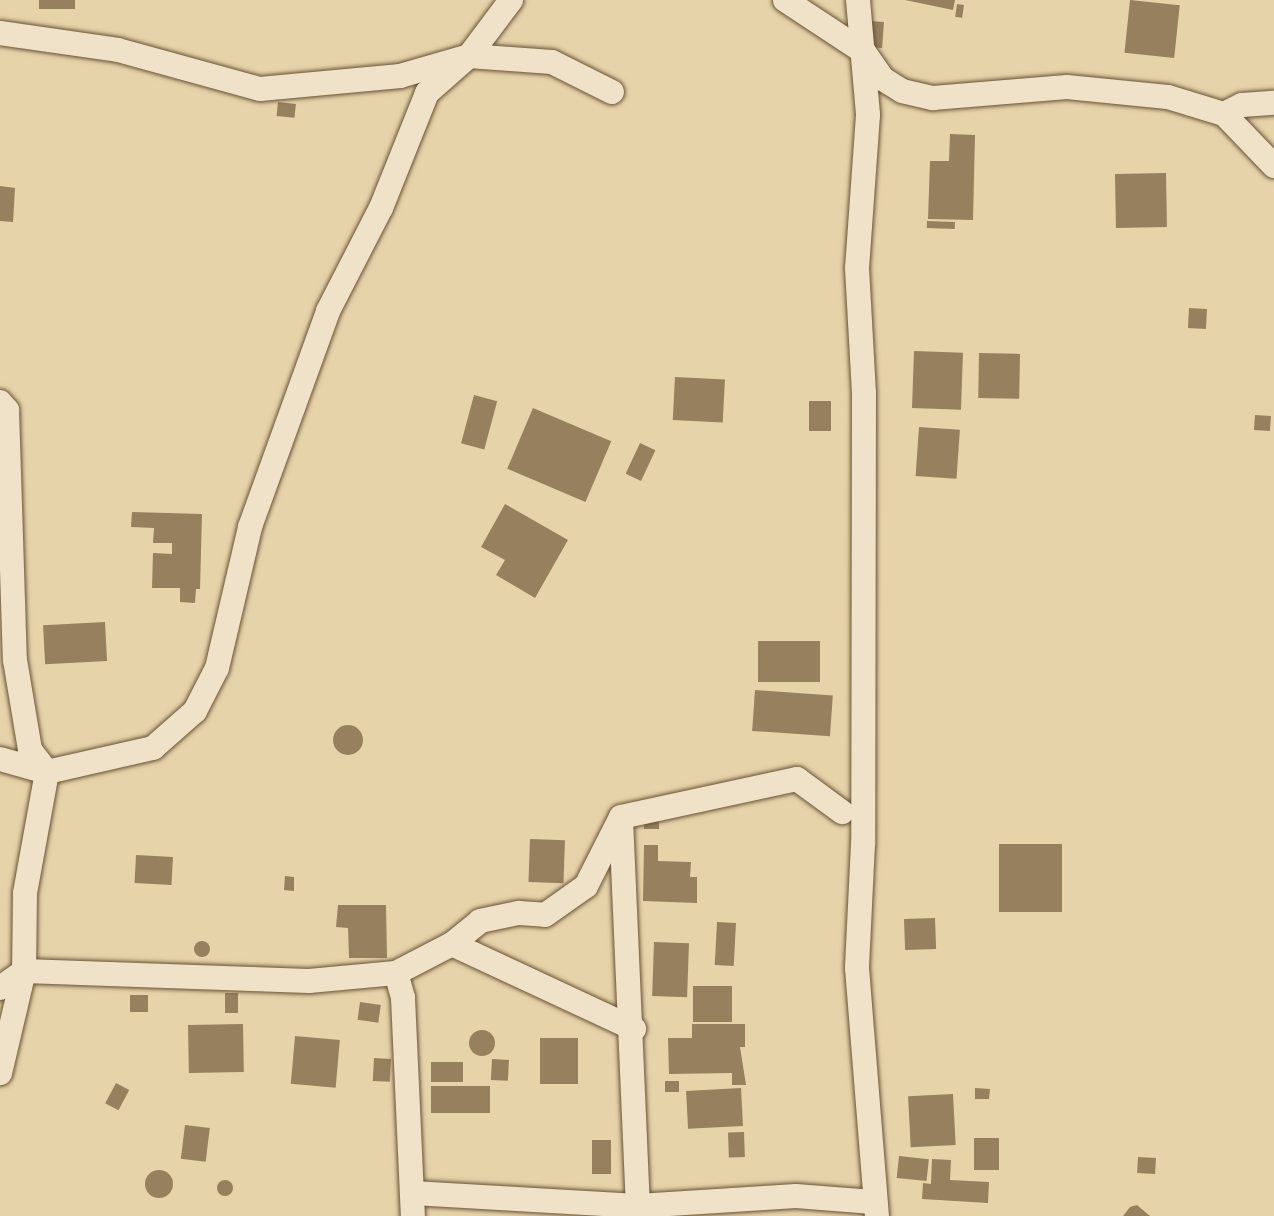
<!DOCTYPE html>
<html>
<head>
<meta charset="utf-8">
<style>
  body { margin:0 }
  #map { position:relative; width:1274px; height:1216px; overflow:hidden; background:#e6d3aa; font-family:"IM FELL French Canon",serif }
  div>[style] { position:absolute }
  .building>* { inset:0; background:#96805e; transform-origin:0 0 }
  .round { border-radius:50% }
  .roads { filter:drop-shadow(0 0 2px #695233) drop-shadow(0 0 2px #695233) }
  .minor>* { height:24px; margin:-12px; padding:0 12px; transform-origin:12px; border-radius:12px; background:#efe2c8 }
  span { translate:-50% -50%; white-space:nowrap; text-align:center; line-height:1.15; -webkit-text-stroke:5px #efe2c8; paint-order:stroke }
</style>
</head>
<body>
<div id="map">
  <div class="building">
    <div style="left:39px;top:0;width:36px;height:9px"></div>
    <div style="clip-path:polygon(905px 0,955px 0,953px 10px)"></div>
    <div style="left:1130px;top:0;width:50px;height:53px;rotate:6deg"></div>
    <div style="left:957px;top:4px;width:7px;height:13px;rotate:8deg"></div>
    <div style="left:868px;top:21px;width:16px;height:26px;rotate:4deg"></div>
    <div style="left:278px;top:102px;width:18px;height:14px;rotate:6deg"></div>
    <div style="clip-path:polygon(950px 134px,975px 135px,973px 220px,928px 219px,930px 161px,949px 161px)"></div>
    <div style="left:1166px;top:173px;width:54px;height:51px;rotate:89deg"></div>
    <div style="clip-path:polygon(0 186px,15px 188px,13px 222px,0 221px)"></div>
    <div style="left:927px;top:221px;width:28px;height:7px;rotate:2deg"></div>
    <div style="left:1189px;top:308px;width:18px;height:20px;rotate:3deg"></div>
    <div style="left:914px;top:351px;width:49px;height:57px;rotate:2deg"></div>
    <div style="left:979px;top:353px;width:41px;height:45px;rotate:1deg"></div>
    <div style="left:675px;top:377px;width:50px;height:43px;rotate:3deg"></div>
    <div style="left:474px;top:395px;width:24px;height:50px;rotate:15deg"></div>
    <div style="left:809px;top:401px;width:22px;height:30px"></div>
    <div style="left:533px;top:408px;width:85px;height:66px;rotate:23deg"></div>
    <div style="left:1255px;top:415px;width:16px;height:15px;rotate:4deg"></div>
    <div style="left:919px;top:427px;width:41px;height:49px;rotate:4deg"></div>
    <div style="left:640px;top:443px;width:17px;height:34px;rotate:25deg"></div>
    <div style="clip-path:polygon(505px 504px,568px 540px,535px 598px,496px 575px,505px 560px,481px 547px)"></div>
    <div style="clip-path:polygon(132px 512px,202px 514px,200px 589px,196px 589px,195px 603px,180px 602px,180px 588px,152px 588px,153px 553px,172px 554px,172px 543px,153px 543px,154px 528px,131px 527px)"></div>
    <div style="left:105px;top:622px;width:39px;height:62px;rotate:87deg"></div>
    <div style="left:758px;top:641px;width:62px;height:41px"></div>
    <div style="left:755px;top:690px;width:78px;height:41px;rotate:4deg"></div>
    <div class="round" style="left:333px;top:725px;width:30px;height:30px"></div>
    <div style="left:644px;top:814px;width:15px;height:15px"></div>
    <div style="left:530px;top:839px;width:35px;height:43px;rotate:2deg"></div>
    <div style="left:999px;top:844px;width:63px;height:68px"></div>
    <div style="clip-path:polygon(644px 845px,658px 845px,658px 861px,691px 862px,690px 877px,697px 877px,697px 903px,643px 901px)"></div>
    <div style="left:136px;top:855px;width:37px;height:28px;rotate:3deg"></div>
    <div style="clip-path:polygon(285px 876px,294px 877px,294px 891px,284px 890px)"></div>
    <div style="clip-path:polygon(338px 905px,386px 905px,387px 958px,349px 958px,348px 928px,336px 927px)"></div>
    <div style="left:935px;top:918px;width:31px;height:31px;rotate:88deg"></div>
    <div style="left:717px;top:922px;width:19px;height:43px;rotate:3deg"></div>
    <div class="round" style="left:194px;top:941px;width:16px;height:16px"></div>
    <div style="left:654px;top:942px;width:35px;height:54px;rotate:2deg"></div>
    <div style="left:693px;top:986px;width:39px;height:36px"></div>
    <div style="left:225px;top:993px;width:13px;height:20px"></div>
    <div style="left:130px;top:995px;width:18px;height:17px"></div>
    <div style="left:360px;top:1002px;width:21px;height:18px;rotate:8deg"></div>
    <div style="left:243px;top:1024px;width:48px;height:55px;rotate:89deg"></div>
    <div style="clip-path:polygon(692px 1024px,745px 1024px,745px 1047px,740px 1047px,746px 1085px,732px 1085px,732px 1073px,669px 1074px,668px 1038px,692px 1038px)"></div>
    <div class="round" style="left:469px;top:1030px;width:26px;height:26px"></div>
    <div style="left:295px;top:1036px;width:45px;height:48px;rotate:5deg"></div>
    <div style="left:540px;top:1038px;width:38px;height:46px"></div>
    <div style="left:374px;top:1058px;width:17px;height:23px;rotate:3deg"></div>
    <div style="left:492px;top:1059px;width:17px;height:21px;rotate:3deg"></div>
    <div style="left:431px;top:1062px;width:32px;height:20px"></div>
    <div style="left:665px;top:1081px;width:14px;height:11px"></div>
    <div style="left:116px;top:1083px;width:15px;height:23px;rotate:28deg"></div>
    <div style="left:431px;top:1086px;width:59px;height:27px"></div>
    <div style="left:741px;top:1088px;width:38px;height:55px;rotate:87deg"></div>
    <div style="clip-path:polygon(975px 1088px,990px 1089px,989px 1099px,975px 1099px)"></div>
    <div style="left:953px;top:1094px;width:51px;height:45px;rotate:87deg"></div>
    <div style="left:185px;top:1125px;width:25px;height:34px;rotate:7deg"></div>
    <div style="left:744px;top:1132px;width:25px;height:16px;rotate:88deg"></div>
    <div style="left:974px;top:1138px;width:25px;height:32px"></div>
    <div style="left:592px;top:1140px;width:19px;height:34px"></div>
    <div style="left:899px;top:1156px;width:30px;height:22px;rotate:6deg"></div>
    <div style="left:1138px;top:1157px;width:18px;height:16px;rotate:3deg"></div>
    <div style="clip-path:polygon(932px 1159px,951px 1160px,950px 1180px,989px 1182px,988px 1203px,922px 1199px,923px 1183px,931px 1184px)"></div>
    <div class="round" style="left:145px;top:1170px;width:28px;height:28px"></div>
    <div class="round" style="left:217px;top:1180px;width:16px;height:16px"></div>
    <div style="clip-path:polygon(1137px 1205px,1150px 1216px,1123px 1216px,1130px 1207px)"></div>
  </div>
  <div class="roads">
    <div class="minor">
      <div style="left:785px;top:0;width:95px;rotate:33.4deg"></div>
      <div style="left:864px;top:52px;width:33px;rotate:55deg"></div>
      <div style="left:883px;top:79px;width:22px;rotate:32deg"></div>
      <div style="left:902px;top:91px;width:32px;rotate:13deg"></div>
      <div style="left:933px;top:98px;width:134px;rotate:-4.7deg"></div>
      <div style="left:1067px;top:87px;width:101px;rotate:5.7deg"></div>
      <div style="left:1168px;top:97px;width:59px;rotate:16.9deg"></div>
      <div style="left:1224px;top:114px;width:72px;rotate:46.1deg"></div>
      <div style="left:858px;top:0;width:115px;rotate:85deg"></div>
      <div style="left:868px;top:115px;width:153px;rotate:94.1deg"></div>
      <div style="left:857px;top:268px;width:125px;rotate:86.8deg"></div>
      <div style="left:864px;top:393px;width:451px;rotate:90.1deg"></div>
      <div style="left:863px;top:844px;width:124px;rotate:92.8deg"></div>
      <div style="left:857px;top:968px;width:249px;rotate:85.4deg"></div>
      <div style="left:0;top:33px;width:119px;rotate:8.2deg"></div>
      <div style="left:118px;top:50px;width:147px;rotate:15.4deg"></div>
      <div style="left:260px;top:89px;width:141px;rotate:-5.3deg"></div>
      <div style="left:400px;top:76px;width:72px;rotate:-16.2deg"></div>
      <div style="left:469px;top:56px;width:70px;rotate:-53.1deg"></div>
      <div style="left:1224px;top:114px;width:20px;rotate:-27deg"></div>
      <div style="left:1242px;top:105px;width:32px;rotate:-4deg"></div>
      <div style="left:0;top:402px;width:11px;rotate:49deg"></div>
      <div style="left:7px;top:410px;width:250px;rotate:88.2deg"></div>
      <div style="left:15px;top:660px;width:91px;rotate:80.5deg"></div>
      <div style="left:30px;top:750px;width:28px;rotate:52deg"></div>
      <div style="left:47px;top:772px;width:123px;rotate:100.3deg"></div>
      <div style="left:25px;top:893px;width:78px;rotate:90.7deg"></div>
      <div style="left:24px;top:971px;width:105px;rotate:103.2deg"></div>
      <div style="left:0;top:759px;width:49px;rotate:15.5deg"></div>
      <div style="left:47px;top:772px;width:109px;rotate:-12.8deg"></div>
      <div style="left:153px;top:748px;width:56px;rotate:-41.4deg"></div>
      <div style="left:195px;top:711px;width:48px;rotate:-62.9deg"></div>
      <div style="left:217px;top:668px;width:145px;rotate:-76.8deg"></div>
      <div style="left:250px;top:527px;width:230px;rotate:-70.1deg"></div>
      <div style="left:328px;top:311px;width:116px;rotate:-62.8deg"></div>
      <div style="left:381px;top:208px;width:124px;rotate:-68.2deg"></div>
      <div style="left:427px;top:93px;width:56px;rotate:-41.4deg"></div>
      <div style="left:469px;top:56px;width:83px;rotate:4.1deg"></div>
      <div style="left:552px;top:62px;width:67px;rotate:26.6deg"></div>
      <div style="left:621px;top:819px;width:387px;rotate:87.5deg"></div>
      <div style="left:452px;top:944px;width:201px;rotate:25deg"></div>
      <div style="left:396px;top:973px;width:26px;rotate:74deg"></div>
      <div style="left:403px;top:998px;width:218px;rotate:87.4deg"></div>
      <div style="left:0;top:988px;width:29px;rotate:-35deg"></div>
      <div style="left:24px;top:971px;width:285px;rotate:2deg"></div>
      <div style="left:309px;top:981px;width:87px;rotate:-5.3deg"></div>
      <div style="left:396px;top:973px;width:63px;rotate:-27.4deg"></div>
      <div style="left:452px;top:944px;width:36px;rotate:-39deg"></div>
      <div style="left:480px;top:921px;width:40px;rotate:-12deg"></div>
      <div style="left:519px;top:913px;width:26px;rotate:4deg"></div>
      <div style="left:545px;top:915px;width:50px;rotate:-35.3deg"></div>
      <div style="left:586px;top:886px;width:77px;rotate:-63.1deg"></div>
      <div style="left:621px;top:817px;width:180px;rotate:-12.2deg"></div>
      <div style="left:797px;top:779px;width:56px;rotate:36.3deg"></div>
      <div style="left:413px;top:1193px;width:225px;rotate:3.3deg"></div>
      <div style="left:638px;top:1206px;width:158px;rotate:-3.6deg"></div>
      <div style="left:796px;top:1196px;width:77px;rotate:4.5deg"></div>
    </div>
  </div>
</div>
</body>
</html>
